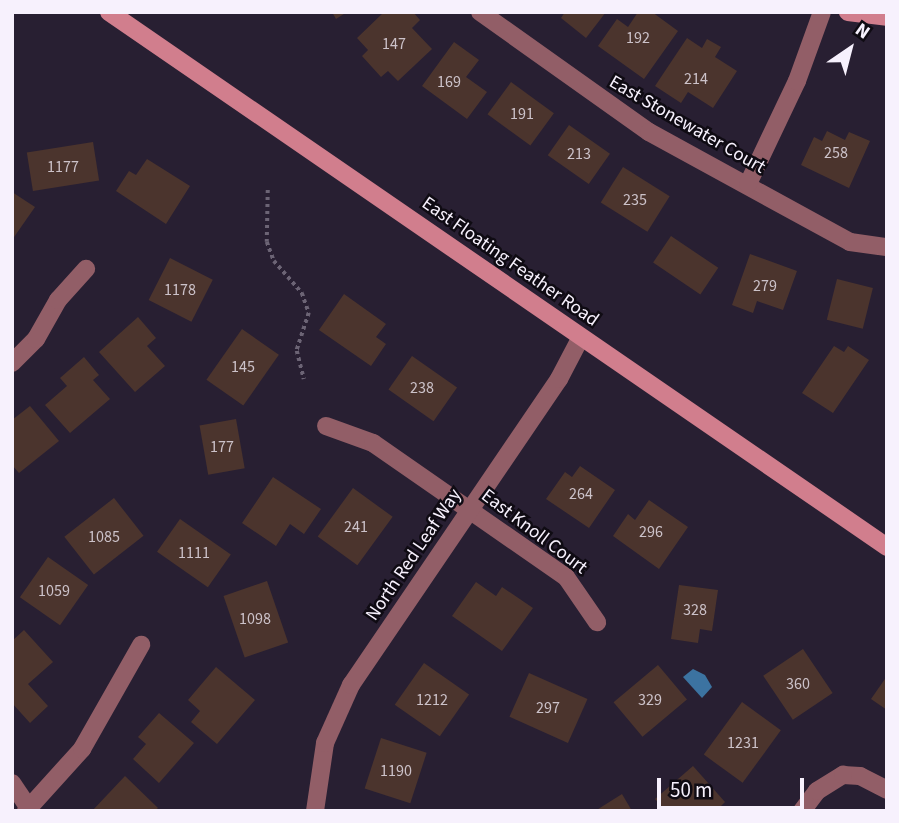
<!DOCTYPE html>
<html>
<head>
<meta charset="utf-8">
<style>
  body { margin:0 }
  #map { position:relative; width:899px; height:823px; overflow:hidden; background:#281f32; font-family:"Source Sans 3",sans-serif }
  div>[style] { position:absolute }
  .water>* { inset:0; background:#3c73a1 }
  .building>* { inset:0; background:#4b342d; transform-origin:0 0 }
  .path>* { height:3.5px; margin-top:-1.75px; transform-origin:0; background:repeating-linear-gradient(90deg,#6c6475 0 3.5px,transparent 0 7px) }
  .street>* { height:18px; margin:-9px; padding:0 9px; transform-origin:9px; border-radius:9px; background:#925e67 }
  .secondary>* { height:18px; margin:-9px; padding:0 9px; transform-origin:9px; border-radius:9px; background:#d17e8d }
  span { translate:-50% -50%; white-space:nowrap; text-align:center; line-height:1.15; -webkit-text-stroke:5px #0f0b13; paint-order:stroke }
  .number-label { font-size:16px; color:#ccc2c9 }
  .number-label span { -webkit-text-stroke-width:0 }
  .street-label { font-size:19px; color:#f7f1fd }
  .frame { position:absolute; inset:0; border:14px solid #f7f1fd; pointer-events:none }
  .north { position:absolute; left:815px; top:14px; width:70px; height:70px; -webkit-text-stroke:5px #0f0b13; paint-order:stroke; rotate:35deg; font-size:19px; font-weight:700; line-height:28px; text-align:center; color:#f7f1fd }
  .north::after { content:''; display:block; margin:auto; width:24px; height:32px; background:#f7f1fd; clip-path:polygon(50% 0,100% 100%,50% 72%,0 100%) }
  .scale { position:absolute; left:657px; top:778px; width:147px; height:32px; box-sizing:border-box; border:4px solid #f7f1fd; border-top:0; padding-left:9px; font-size:21px; line-height:24px; white-space:nowrap; color:#f7f1fd; -webkit-text-stroke:5px #0f0b13; paint-order:stroke }
</style>
</head>
<body>
<div id="map">
  <div class="water">
    <div style="clip-path:polygon(693px 669px,705px 675px,712px 687px,702px 698px,683px 677px)"></div>
  </div>
  <div class="building">
    <div style="clip-path:polygon(332px 12px,347px 12px,336px 19px)"></div>
    <div style="clip-path:polygon(384px 12px,413px 12px,420px 20px,412px 28px,432px 49px,398px 81px,388px 71px,381px 77px,362px 56px,368px 50px,357px 38px)"></div>
    <div style="clip-path:polygon(565px 12px,606px 12px,586px 38px,561px 18px)"></div>
    <div style="clip-path:polygon(638px 12px,652px 12px,678px 31px,644px 79px,598px 46px,617px 19px,628px 27px)"></div>
    <div style="clip-path:polygon(687px 38px,702px 48px,707px 39px,721px 47px,715px 57px,737px 71px,713px 108px,688px 92px,681px 103px,655px 86px)"></div>
    <div style="clip-path:polygon(454px 42px,479px 60px,466px 77px,487px 92px,467px 119px,422px 86px)"></div>
    <div style="left:511px;top:82px;width:53px;height:40px;rotate:36deg"></div>
    <div style="left:569px;top:125px;width:50px;height:37px;rotate:35deg"></div>
    <div style="clip-path:polygon(827px 131px,845px 140px,849px 132px,870px 141px,849px 188px,801px 165px,814px 137px,822px 141px)"></div>
    <div style="left:93px;top:142px;width:39px;height:67px;rotate:81deg"></div>
    <div style="clip-path:polygon(147px 159px,190px 186px,166px 224px,116px 191px,129px 171px,136px 175px)"></div>
    <div style="left:623px;top:167px;width:55px;height:42px;rotate:32deg"></div>
    <div style="clip-path:polygon(12px 192px,35px 207px,12px 240px)"></div>
    <div style="left:671px;top:236px;width:57px;height:32px;rotate:34deg"></div>
    <div style="clip-path:polygon(750px 254px,797px 271px,783px 310px,757px 301px,753px 313px,732px 305px)"></div>
    <div style="left:170px;top:258px;width:48px;height:47px;rotate:27deg"></div>
    <div style="left:837px;top:279px;width:37px;height:42px;rotate:14deg"></div>
    <div style="clip-path:polygon(344px 294px,386px 324px,376px 337px,386px 344px,371px 366px,319px 330px)"></div>
    <div style="clip-path:polygon(138px 317px,156px 338px,147px 346px,165px 366px,135px 392px,99px 352px)"></div>
    <div style="left:242px;top:329px;width:45px;height:62px;rotate:35deg"></div>
    <div style="clip-path:polygon(834px 346px,844px 352px,848px 346px,869px 360px,833px 413px,802px 393px)"></div>
    <div style="left:412px;top:356px;width:55px;height:41px;rotate:35deg"></div>
    <div style="clip-path:polygon(84px 357px,99px 375px,93px 380px,110px 399px,70px 433px,45px 405px,67px 386px,60px 378px)"></div>
    <div style="clip-path:polygon(30px 406px,59px 441px,19px 473px,12px 465px,12px 420px)"></div>
    <div style="left:236px;top:419px;width:50px;height:37px;rotate:80deg"></div>
    <div style="clip-path:polygon(580px 466px,615px 490px,589px 528px,546px 499px,565px 472px,572px 477px)"></div>
    <div style="clip-path:polygon(273px 477px,321px 509px,304px 534px,290px 524px,276px 546px,242px 523px)"></div>
    <div style="left:353px;top:488px;width:49px;height:60px;rotate:36deg"></div>
    <div style="left:114px;top:498px;width:48px;height:63px;rotate:52deg"></div>
    <div style="clip-path:polygon(649px 500px,688px 527px,659px 569px,613px 536px,628px 514px,635px 520px)"></div>
    <div style="left:180px;top:519px;width:62px;height:40px;rotate:35deg"></div>
    <div style="left:48px;top:557px;width:49px;height:49px;rotate:35deg"></div>
    <div style="left:267px;top:581px;width:65px;height:46px;rotate:71deg"></div>
    <div style="clip-path:polygon(476px 582px,496px 596px,502px 587px,533px 608px,502px 651px,452px 616px)"></div>
    <div style="clip-path:polygon(679px 585px,718px 590px,712px 631px,700px 629px,698px 643px,671px 639px)"></div>
    <div style="clip-path:polygon(24px 630px,53px 662px,28px 684px,48px 706px,30px 723px,12px 703px,12px 641px)"></div>
    <div style="left:803px;top:649px;width:53px;height:48px;rotate:56deg"></div>
    <div style="left:424px;top:663px;width:55px;height:51px;rotate:35deg"></div>
    <div style="left:658px;top:665px;width:45px;height:58px;rotate:50deg"></div>
    <div style="clip-path:polygon(216px 667px,255px 700px,217px 744px,191px 722px,200px 711px,188px 700px)"></div>
    <div style="left:529px;top:673px;width:64px;height:48px;rotate:24deg"></div>
    <div style="clip-path:polygon(887px 676px,887px 710px,871px 699px)"></div>
    <div style="left:742px;top:702px;width:48px;height:65px;rotate:36deg"></div>
    <div style="clip-path:polygon(159px 713px,194px 743px,159px 783px,133px 759px,146px 744px,138px 737px)"></div>
    <div style="left:381px;top:738px;width:48px;height:53px;rotate:18deg"></div>
    <div style="clip-path:polygon(693px 766px,725px 802px,716px 811px,666px 811px,655px 799px)"></div>
    <div style="clip-path:polygon(125px 776px,158px 808px,154px 811px,92px 811px)"></div>
    <div style="clip-path:polygon(622px 794px,632px 811px,595px 811px)"></div>
  </div>
  <div class="path">
    <div style="left:268px;top:190px;width:52px;rotate:91.1deg"></div>
    <div style="left:267px;top:242px;width:20px;rotate:70deg"></div>
    <div style="left:274px;top:261px;width:43px;rotate:48.8deg"></div>
    <div style="left:302px;top:293px;width:21px;rotate:71deg"></div>
    <div style="left:309px;top:313px;width:40px;rotate:108deg"></div>
    <div style="left:297px;top:351px;width:29px;rotate:76deg"></div>
  </div>
  <div class="street">
    <div style="left:480px;top:12px;width:207px;rotate:35.4deg"></div>
    <div style="left:649px;top:132px;width:229px;rotate:28.7deg"></div>
    <div style="left:850px;top:242px;width:37px;rotate:8deg"></div>
    <div style="left:748px;top:184px;width:114px;rotate:-64.6deg"></div>
    <div style="left:797px;top:81px;width:73px;rotate:-70.1deg"></div>
    <div style="left:12px;top:363px;width:34px;rotate:-45deg"></div>
    <div style="left:36px;top:339px;width:45px;rotate:-60.6deg"></div>
    <div style="left:58px;top:300px;width:42px;rotate:-47.9deg"></div>
    <div style="left:326px;top:426px;width:50px;rotate:19.9deg"></div>
    <div style="left:373px;top:443px;width:235px;rotate:34.8deg"></div>
    <div style="left:566px;top:577px;width:55px;rotate:55.4deg"></div>
    <div style="left:12px;top:783px;width:34px;rotate:56deg"></div>
    <div style="left:26px;top:811px;width:84px;rotate:-47.9deg"></div>
    <div style="left:82px;top:749px;width:120px;rotate:-60.4deg"></div>
    <div style="left:315px;top:811px;width:69px;rotate:-81.6deg"></div>
    <div style="left:325px;top:743px;width:64px;rotate:-65.9deg"></div>
    <div style="left:351px;top:685px;width:370px;rotate:-55.8deg"></div>
    <div style="left:559px;top:379px;width:47px;rotate:-62.4deg"></div>
    <div style="left:802px;top:811px;width:25px;rotate:-53deg"></div>
    <div style="left:817px;top:791px;width:31px;rotate:-32deg"></div>
    <div style="left:843px;top:775px;width:17px;rotate:3deg"></div>
    <div style="left:860px;top:776px;width:30px;rotate:27deg"></div>
  </div>
  <div class="secondary">
    <div style="left:109px;top:12px;width:944px;rotate:34.51deg"></div>
    <div style="left:848px;top:12px;width:39px;rotate:7deg"></div>
  </div>
  <div class="number-label">
    <span style="left:638px;top:38px">192</span>
    <span style="left:394px;top:44px">147</span>
    <span style="left:696px;top:79px">214</span>
    <span style="left:449px;top:82px">169</span>
    <span style="left:522px;top:114px">191</span>
    <span style="left:836px;top:153px">258</span>
    <span style="left:579px;top:154px">213</span>
    <span style="left:63px;top:167px">1177</span>
    <span style="left:635px;top:200px">235</span>
    <span style="left:765px;top:286px">279</span>
    <span style="left:180px;top:290px">1178</span>
    <span style="left:243px;top:367px">145</span>
    <span style="left:422px;top:388px">238</span>
    <span style="left:222px;top:447px">177</span>
    <span style="left:581px;top:494px">264</span>
    <span style="left:356px;top:527px">241</span>
    <span style="left:651px;top:532px">296</span>
    <span style="left:104px;top:537px">1085</span>
    <span style="left:194px;top:553px">1111</span>
    <span style="left:54px;top:591px">1059</span>
    <span style="left:695px;top:610px">328</span>
    <span style="left:255px;top:619px">1098</span>
    <span style="left:798px;top:684px">360</span>
    <span style="left:432px;top:700px">1212</span>
    <span style="left:650px;top:700px">329</span>
    <span style="left:548px;top:708px">297</span>
    <span style="left:743px;top:743px">1231</span>
    <span style="left:396px;top:771px">1190</span>
  </div>
  <div class="street-label">
    <span style="left:687px;top:125px;rotate:30deg">East Stonewater Court</span>
    <span style="left:510px;top:262px;rotate:35deg">East Floating Feather Road</span>
    <span style="left:534px;top:532px;rotate:37deg">East Knoll Court</span>
    <span style="left:414px;top:555px;rotate:-56deg">North Red Leaf Way</span>
  </div>
  <div class="frame"></div>
  <div class="north">N</div>
  <div class="scale">50 m</div>
</div>
</body>
</html>
